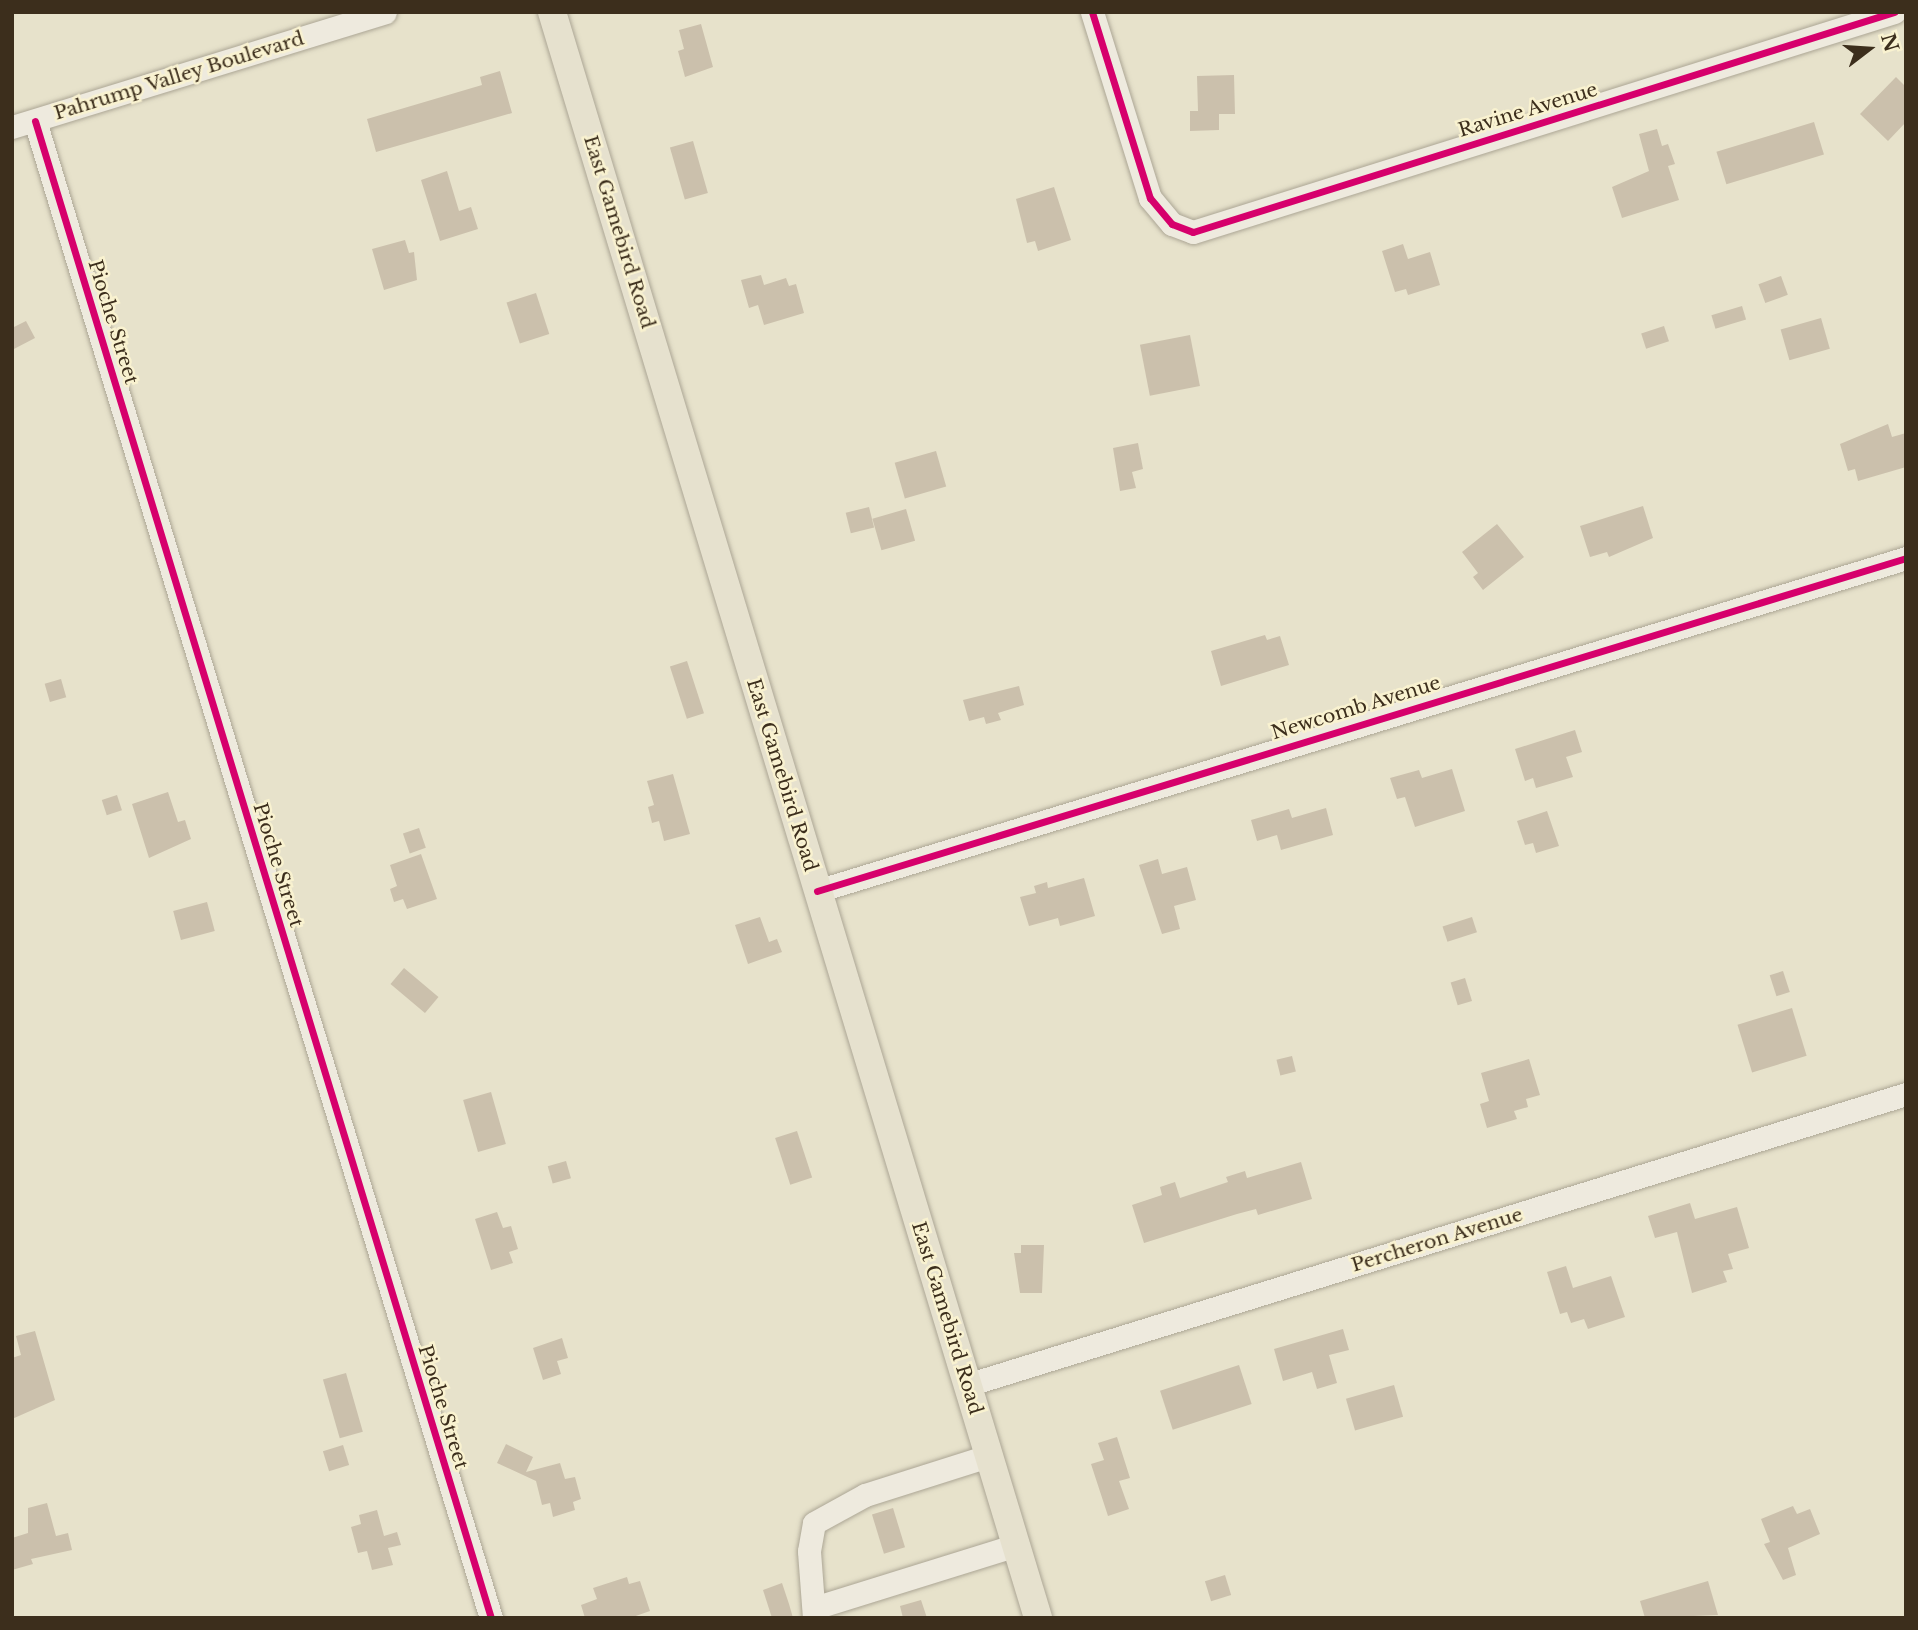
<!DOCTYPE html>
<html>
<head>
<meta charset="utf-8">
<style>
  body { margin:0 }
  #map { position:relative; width:1918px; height:1630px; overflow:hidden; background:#e7e2cb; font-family:"Libre Baskerville",serif }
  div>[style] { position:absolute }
  .building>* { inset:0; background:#cbc0ac; transform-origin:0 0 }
  .roads { filter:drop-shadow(0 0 2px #aca695) drop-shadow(0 0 2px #aca695) }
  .minor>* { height:23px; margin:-11.5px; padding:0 11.5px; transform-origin:11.5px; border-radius:11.5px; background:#eeeade }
  .major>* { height:28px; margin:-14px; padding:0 14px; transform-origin:14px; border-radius:14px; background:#e6e1ce }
  .cycleway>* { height:7px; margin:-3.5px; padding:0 3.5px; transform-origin:3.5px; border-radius:3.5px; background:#d6006c }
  span { translate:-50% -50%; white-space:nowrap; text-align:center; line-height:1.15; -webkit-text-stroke:5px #f9f2d0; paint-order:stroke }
  .street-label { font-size:19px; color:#3c2e1c }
  .frame { position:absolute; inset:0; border:14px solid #3c2e1c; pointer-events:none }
  .north { position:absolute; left:1834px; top:14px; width:70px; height:70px; -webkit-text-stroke:5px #f9f2d0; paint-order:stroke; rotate:73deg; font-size:19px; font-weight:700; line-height:28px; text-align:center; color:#3c2e1c }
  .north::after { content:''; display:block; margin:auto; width:24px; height:32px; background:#3c2e1c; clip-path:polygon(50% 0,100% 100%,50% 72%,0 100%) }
</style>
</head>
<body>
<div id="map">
  <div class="building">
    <div style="clip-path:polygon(701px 24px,713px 67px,685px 77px,678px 51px,684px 49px,679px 30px)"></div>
    <div style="clip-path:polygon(500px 71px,512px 113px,376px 152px,367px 119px,482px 85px,480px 77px)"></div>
    <div style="clip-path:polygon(1234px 75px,1235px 114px,1219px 114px,1219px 130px,1190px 131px,1190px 111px,1198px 111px,1197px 76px)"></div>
    <div style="clip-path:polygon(1896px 77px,1906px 87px,1906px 122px,1888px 141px,1860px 114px)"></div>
    <div style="left:1814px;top:122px;width:34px;height:102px;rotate:73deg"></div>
    <div style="clip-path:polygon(1657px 129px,1662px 146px,1668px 144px,1675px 164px,1668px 166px,1679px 200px,1622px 218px,1612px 187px,1649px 171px,1639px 134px)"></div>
    <div style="left:693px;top:141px;width:54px;height:24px;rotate:74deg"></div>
    <div style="clip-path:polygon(447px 171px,459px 211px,471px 207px,478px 229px,440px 241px,421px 180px)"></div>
    <div style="clip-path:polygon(1054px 187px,1071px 240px,1038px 251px,1035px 241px,1027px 243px,1016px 199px)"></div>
    <div style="clip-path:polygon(405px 240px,409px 253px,414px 252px,417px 280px,384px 290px,372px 249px)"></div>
    <div style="clip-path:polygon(1403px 244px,1408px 259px,1430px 252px,1440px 285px,1408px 295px,1406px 289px,1395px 292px,1382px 251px)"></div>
    <div style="clip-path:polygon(761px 275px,764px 285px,786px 278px,789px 286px,796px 284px,804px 313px,764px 325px,758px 305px,749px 308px,741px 280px)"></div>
    <div style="left:1781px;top:276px;width:20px;height:24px;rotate:70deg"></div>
    <div style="left:536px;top:293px;width:43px;height:31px;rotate:72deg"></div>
    <div style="left:1742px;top:306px;width:14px;height:32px;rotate:73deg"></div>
    <div style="left:1821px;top:318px;width:32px;height:42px;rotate:74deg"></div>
    <div style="clip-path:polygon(26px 321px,35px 338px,12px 350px,12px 328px)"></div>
    <div style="left:1664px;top:326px;width:16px;height:24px;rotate:72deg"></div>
    <div style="left:1190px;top:335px;width:52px;height:51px;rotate:79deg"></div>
    <div style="clip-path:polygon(1888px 424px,1892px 437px,1906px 433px,1906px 467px,1858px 481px,1855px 469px,1848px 471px,1840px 444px)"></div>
    <div style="clip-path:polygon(1138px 443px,1143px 469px,1132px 472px,1136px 488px,1120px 491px,1113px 448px)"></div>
    <div style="left:936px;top:451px;width:37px;height:43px;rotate:74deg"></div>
    <div style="clip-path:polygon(1643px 506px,1653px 538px,1609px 557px,1607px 552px,1590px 557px,1580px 526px)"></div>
    <div style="left:869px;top:507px;width:21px;height:24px;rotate:76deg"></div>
    <div style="left:906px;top:509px;width:33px;height:35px;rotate:74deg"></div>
    <div style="clip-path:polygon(1497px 524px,1524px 557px,1483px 590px,1473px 577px,1478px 573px,1462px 552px)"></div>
    <div style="clip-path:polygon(1265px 635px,1267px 640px,1280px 636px,1289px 665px,1221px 686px,1211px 651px)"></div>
    <div style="left:687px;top:661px;width:55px;height:18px;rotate:72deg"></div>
    <div style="left:61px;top:679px;width:19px;height:17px;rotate:74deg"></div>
    <div style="clip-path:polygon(1019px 686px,1024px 705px,998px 713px,1001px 720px,986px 724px,984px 717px,969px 721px,963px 700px)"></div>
    <div style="clip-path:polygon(1575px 730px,1582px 752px,1566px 757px,1573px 777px,1536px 788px,1533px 778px,1525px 781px,1515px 749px)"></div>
    <div style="clip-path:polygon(1452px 769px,1465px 811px,1415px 827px,1405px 797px,1397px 799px,1390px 778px,1419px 770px,1422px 778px)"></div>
    <div style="clip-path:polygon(673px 774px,690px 834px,664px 841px,659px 821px,652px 823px,648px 807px,654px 805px,647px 781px)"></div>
    <div style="clip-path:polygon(168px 792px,178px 822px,185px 820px,191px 839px,149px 858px,132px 804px)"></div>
    <div style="left:117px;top:795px;width:16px;height:16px;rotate:72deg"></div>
    <div style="clip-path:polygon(1326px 808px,1333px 835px,1281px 850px,1277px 835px,1257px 841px,1251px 820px,1289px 809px,1292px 818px)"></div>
    <div style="clip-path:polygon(1547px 811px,1559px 846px,1536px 853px,1533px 843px,1525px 845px,1517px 821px)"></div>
    <div style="left:419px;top:828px;width:21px;height:17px;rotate:71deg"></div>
    <div style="clip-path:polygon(421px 854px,437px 899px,407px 909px,403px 899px,394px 902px,390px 889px,397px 886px,390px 865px)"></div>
    <div style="clip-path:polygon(1158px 859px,1162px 874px,1187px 867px,1196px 900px,1174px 906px,1180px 929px,1162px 934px,1139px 865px)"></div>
    <div style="clip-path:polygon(1084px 878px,1095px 916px,1060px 926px,1058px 918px,1029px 926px,1020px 897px,1036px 893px,1034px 886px,1047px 882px,1048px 888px)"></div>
    <div style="left:207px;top:902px;width:30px;height:35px;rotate:75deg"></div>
    <div style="clip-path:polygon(760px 917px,769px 942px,777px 939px,782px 952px,748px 964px,735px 925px)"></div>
    <div style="left:1472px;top:917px;width:16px;height:31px;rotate:72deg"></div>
    <div style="left:404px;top:968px;width:45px;height:21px;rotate:40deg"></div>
    <div style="left:1783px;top:971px;width:22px;height:14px;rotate:72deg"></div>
    <div style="left:1465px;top:978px;width:24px;height:15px;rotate:73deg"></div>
    <div style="left:1792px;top:1008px;width:50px;height:57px;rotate:73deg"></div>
    <div style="left:1292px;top:1056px;width:16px;height:16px;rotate:76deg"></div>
    <div style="clip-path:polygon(1529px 1059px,1540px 1095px,1526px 1099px,1528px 1107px,1514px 1111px,1517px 1119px,1487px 1128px,1480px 1104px,1489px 1101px,1481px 1073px)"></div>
    <div style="left:491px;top:1092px;width:54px;height:29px;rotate:74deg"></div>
    <div style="left:797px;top:1131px;width:49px;height:23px;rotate:72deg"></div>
    <div style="left:566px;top:1161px;width:18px;height:19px;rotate:74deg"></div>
    <div style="clip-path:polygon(1301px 1162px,1312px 1199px,1258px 1215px,1256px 1209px,1237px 1214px,1144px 1243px,1132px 1205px,1162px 1195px,1160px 1187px,1175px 1182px,1180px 1198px,1228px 1182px,1226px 1177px,1245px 1171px,1247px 1178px)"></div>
    <div style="clip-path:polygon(1690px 1203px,1695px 1219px,1737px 1207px,1749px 1248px,1728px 1254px,1733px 1269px,1723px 1271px,1727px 1282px,1692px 1293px,1677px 1232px,1655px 1238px,1648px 1216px)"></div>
    <div style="clip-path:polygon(497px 1212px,503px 1228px,511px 1226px,518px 1249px,509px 1252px,513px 1263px,491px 1270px,475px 1219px)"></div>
    <div style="clip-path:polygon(1021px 1245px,1044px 1245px,1042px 1293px,1020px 1293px,1014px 1253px,1021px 1253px)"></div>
    <div style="clip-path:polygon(1566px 1266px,1573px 1288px,1611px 1276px,1625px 1317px,1588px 1329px,1584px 1319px,1571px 1323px,1567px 1312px,1560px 1314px,1547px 1272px)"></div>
    <div style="clip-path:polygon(1343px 1329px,1349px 1350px,1329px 1355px,1337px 1383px,1317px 1389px,1312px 1372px,1283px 1381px,1274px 1349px)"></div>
    <div style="clip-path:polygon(35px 1331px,55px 1400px,12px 1419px,12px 1358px,21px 1355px,16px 1336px)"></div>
    <div style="clip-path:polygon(562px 1338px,568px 1358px,557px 1361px,561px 1374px,543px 1380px,533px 1348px)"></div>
    <div style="left:1239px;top:1365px;width:41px;height:83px;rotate:72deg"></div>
    <div style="left:346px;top:1373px;width:61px;height:24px;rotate:74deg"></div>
    <div style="left:1394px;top:1385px;width:33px;height:50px;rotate:74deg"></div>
    <div style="clip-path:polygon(1117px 1437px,1130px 1478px,1119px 1481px,1129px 1509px,1108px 1516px,1091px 1464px,1104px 1460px,1098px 1443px)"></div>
    <div style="clip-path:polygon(506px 1444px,533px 1457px,526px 1472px,560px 1463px,565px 1479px,575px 1477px,581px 1499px,573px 1502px,575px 1510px,553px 1517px,550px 1503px,542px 1505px,536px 1481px,497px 1463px)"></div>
    <div style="left:343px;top:1445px;width:21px;height:21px;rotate:73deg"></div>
    <div style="clip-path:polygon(47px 1503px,56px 1536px,68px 1533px,72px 1550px,31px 1559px,33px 1564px,12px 1570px,12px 1538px,28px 1533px,28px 1508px)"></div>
    <div style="clip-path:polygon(1793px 1506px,1797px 1514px,1810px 1509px,1820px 1534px,1788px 1548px,1796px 1575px,1783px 1580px,1764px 1544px,1770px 1542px,1761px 1519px)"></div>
    <div style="left:893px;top:1508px;width:41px;height:22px;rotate:73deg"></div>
    <div style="clip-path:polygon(377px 1510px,384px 1536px,397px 1532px,401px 1545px,388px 1548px,393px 1565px,372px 1570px,367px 1551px,358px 1553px,351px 1527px,361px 1524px,359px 1515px)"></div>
    <div style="left:1225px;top:1575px;width:21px;height:21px;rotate:73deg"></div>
    <div style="clip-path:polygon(627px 1577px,629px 1584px,640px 1581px,650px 1611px,630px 1618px,585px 1618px,581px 1605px,597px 1599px,593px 1588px)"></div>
    <div style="clip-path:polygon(1708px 1581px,1718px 1615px,1645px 1618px,1640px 1601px)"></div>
    <div style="clip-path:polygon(782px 1583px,789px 1604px,793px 1618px,772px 1618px,763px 1590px)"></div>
    <div style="clip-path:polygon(921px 1600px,927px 1618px,903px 1618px,900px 1606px)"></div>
  </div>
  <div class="roads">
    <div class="minor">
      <div style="left:1092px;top:12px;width:195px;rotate:72.7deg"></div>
      <div style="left:1150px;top:198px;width:34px;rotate:50deg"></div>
      <div style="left:1172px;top:224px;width:22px;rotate:21deg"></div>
      <div style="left:1193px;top:232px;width:735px;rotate:-17.42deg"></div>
      <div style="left:35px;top:121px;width:1565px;rotate:73.06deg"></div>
      <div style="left:12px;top:127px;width:390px;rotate:-17.1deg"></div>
      <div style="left:817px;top:891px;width:1139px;rotate:-17deg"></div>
      <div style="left:967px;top:1385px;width:983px;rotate:-17.22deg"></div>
      <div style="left:814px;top:1608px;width:212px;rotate:-17.3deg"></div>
      <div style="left:814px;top:1618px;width:67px;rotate:-94.3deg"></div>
      <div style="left:809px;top:1551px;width:28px;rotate:-80deg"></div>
      <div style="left:814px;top:1523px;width:58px;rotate:-28.8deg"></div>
      <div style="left:865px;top:1495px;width:129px;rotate:-17.6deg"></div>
    </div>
    <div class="major">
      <div style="left:552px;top:12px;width:1678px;rotate:73.16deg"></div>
    </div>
  </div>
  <div class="cycleway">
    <div style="left:1092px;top:12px;width:195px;rotate:72.7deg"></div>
    <div style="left:1150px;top:198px;width:34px;rotate:50deg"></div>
    <div style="left:1172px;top:224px;width:22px;rotate:21deg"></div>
    <div style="left:1193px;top:232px;width:735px;rotate:-17.42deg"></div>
    <div style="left:35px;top:121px;width:1565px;rotate:73.06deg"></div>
    <div style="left:817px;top:891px;width:1139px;rotate:-17deg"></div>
  </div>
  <div class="street-label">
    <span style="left:179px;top:76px;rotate:-17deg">Pahrump Valley Boulevard</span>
    <span style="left:1528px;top:110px;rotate:-17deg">Ravine Avenue</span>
    <span style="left:619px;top:232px;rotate:73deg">East Gamebird Road</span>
    <span style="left:113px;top:322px;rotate:73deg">Pioche Street</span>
    <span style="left:1356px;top:708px;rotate:-17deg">Newcomb Avenue</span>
    <span style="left:782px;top:775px;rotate:73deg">East Gamebird Road</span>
    <span style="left:278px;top:865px;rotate:73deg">Pioche Street</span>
    <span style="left:1437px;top:1240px;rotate:-17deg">Percheron Avenue</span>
    <span style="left:947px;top:1318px;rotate:73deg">East Gamebird Road</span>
    <span style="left:443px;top:1407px;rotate:73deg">Pioche Street</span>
  </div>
  <div class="frame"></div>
  <div class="north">N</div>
</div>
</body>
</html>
